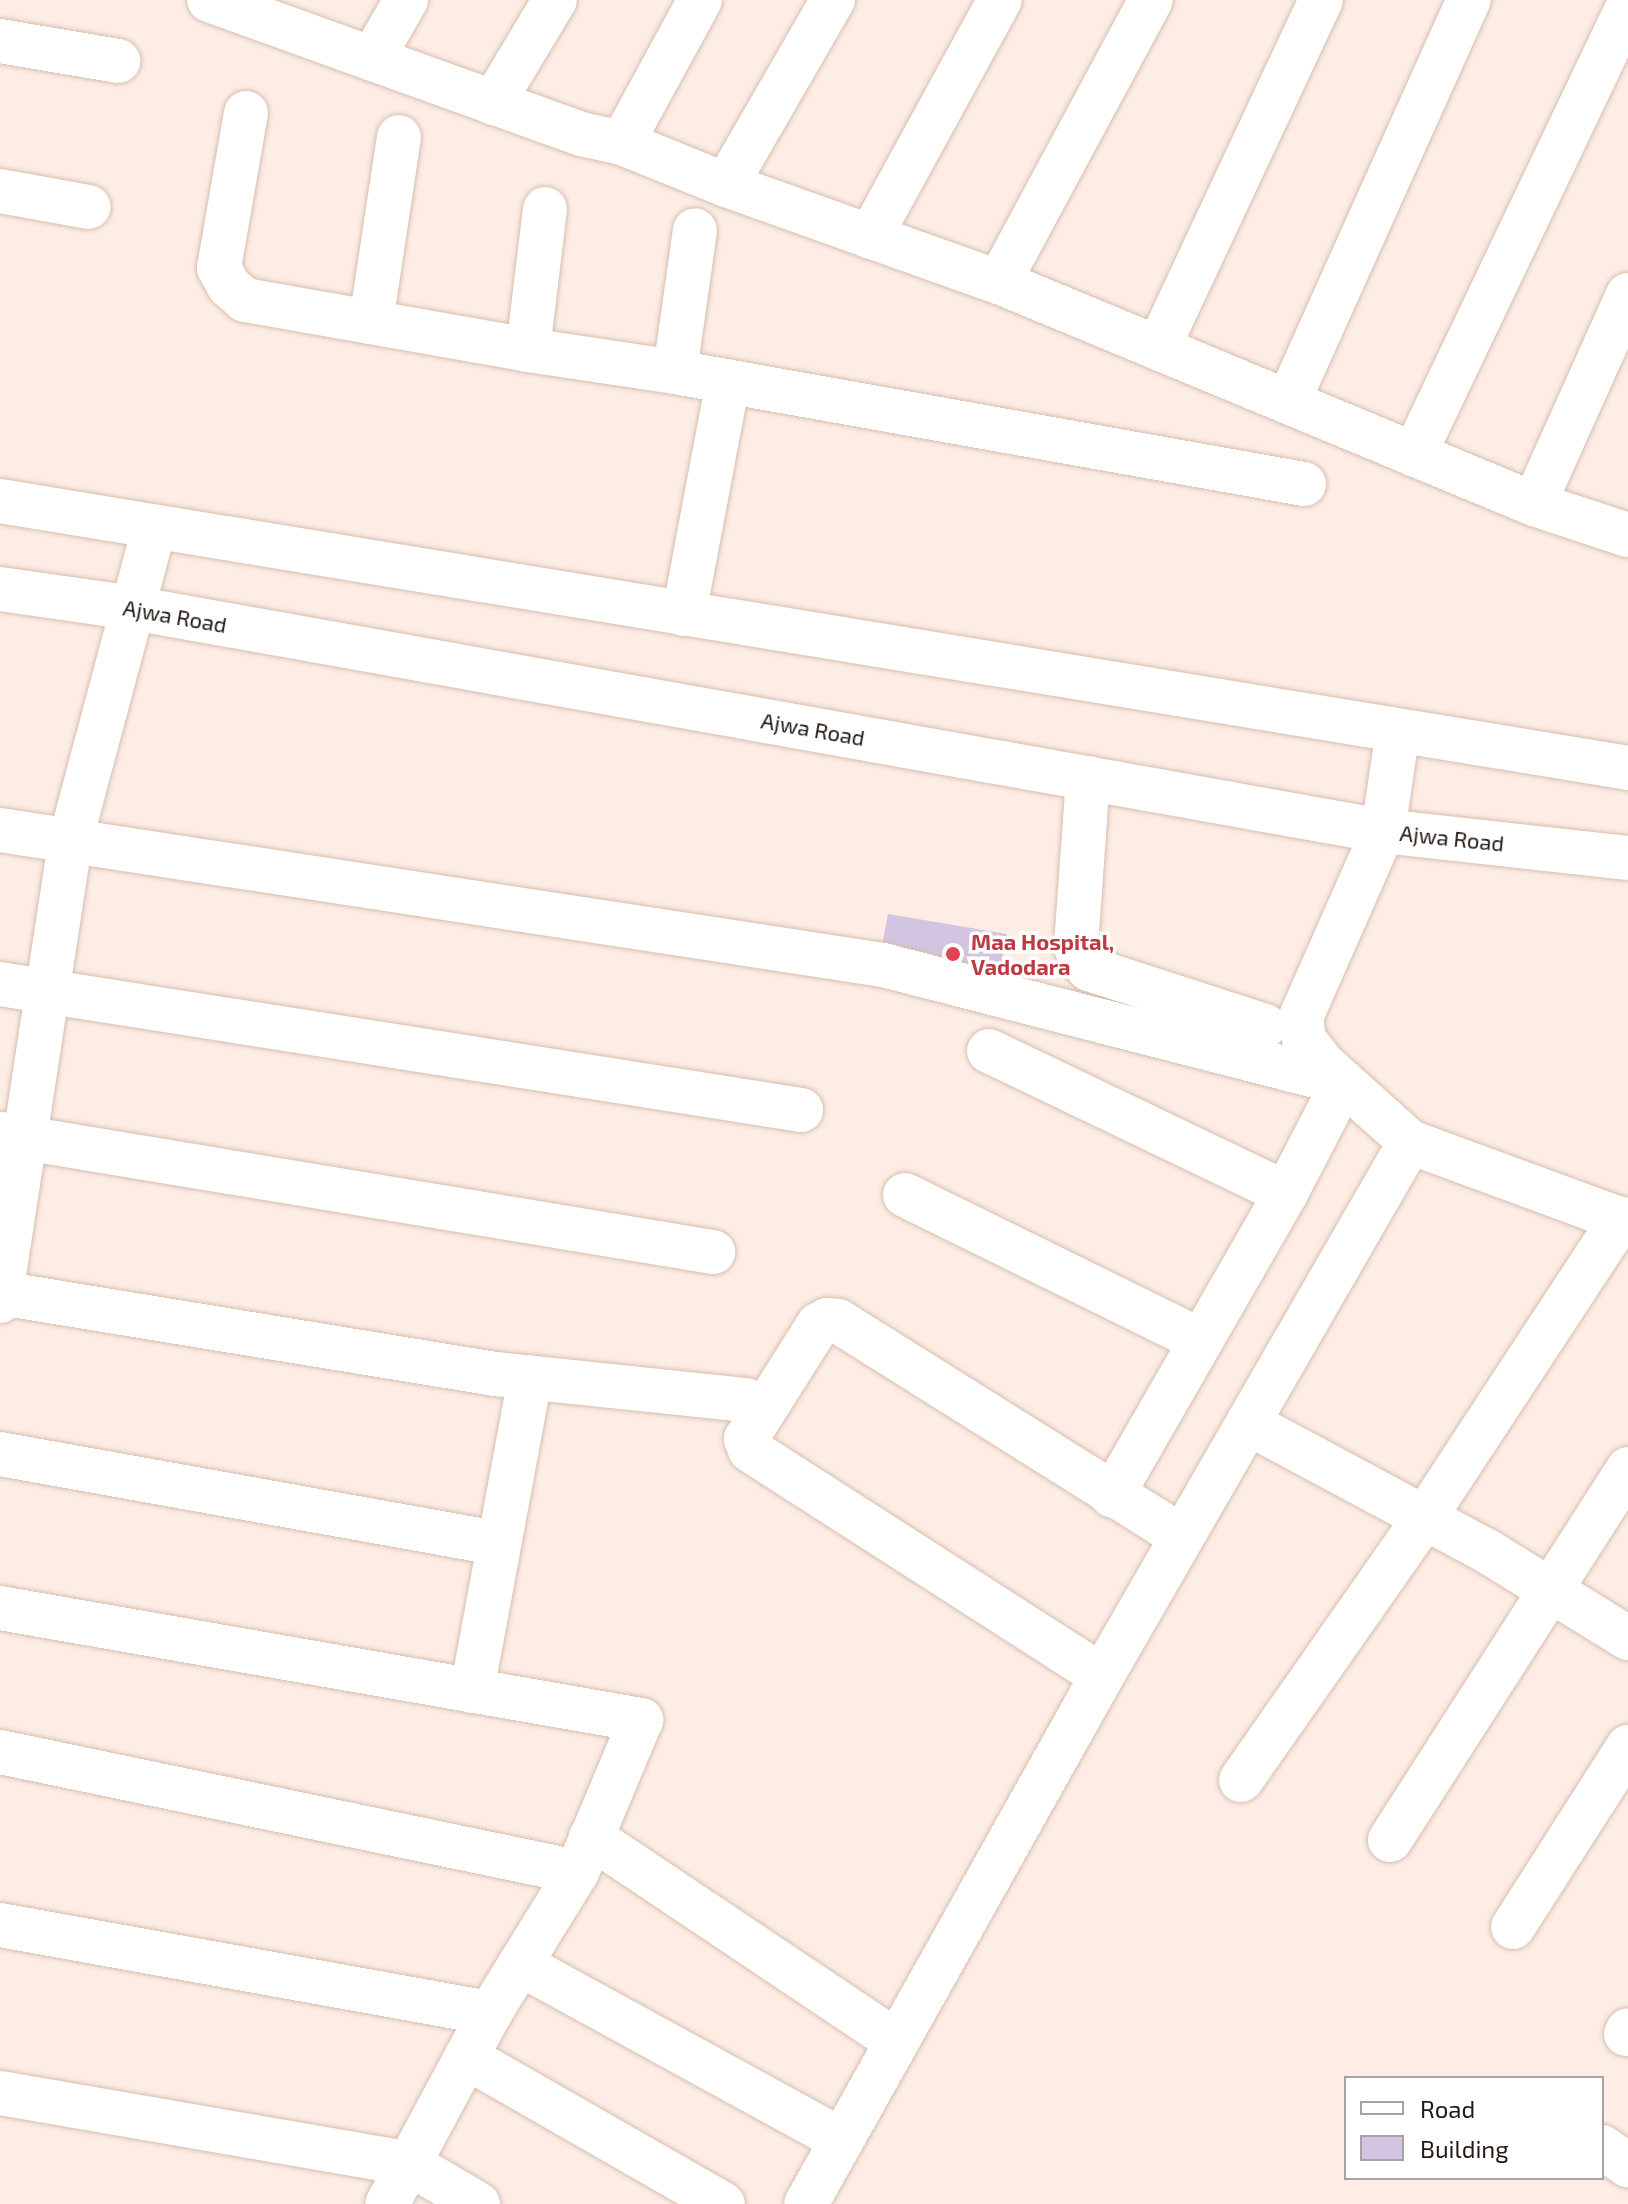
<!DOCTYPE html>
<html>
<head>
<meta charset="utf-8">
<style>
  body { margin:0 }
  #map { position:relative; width:1628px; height:2204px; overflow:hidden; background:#fdede4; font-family:"Exo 2",sans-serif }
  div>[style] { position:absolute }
  .building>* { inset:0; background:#d3c5e2 }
  .roads { filter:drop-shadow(0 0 2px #d7beaf) drop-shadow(0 0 2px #d7beaf) }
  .minor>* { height:44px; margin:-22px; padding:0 22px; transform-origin:22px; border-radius:22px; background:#fff }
  .major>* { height:44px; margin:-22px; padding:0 22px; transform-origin:22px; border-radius:22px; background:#fff }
  .dots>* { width:22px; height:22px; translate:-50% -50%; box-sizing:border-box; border:4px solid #fff; border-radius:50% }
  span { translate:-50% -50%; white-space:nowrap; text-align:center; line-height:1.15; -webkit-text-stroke:7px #fff; paint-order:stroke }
  .street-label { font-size:22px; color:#221914 }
  .health-label { font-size:22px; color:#be3a42; font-weight:700 }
  .left { translate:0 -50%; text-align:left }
  .legend { position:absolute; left:1344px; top:2076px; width:260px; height:104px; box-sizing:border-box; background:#fff; border:2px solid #a7a3a1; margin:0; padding:10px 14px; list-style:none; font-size:24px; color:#221914 }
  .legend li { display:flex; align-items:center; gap:16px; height:40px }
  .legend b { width:40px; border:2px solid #a7a3a1 }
</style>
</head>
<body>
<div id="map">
  <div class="building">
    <div style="clip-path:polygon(888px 914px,1007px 934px,997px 988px,880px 956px)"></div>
  </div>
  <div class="roads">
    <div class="minor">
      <div style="left:209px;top:0;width:395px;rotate:19.8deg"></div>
      <div style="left:581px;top:134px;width:42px;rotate:12.4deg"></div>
      <div style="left:622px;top:143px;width:112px;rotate:22deg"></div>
      <div style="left:726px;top:185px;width:290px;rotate:19.6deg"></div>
      <div style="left:999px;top:282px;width:579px;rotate:22.54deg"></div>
      <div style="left:1534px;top:504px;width:99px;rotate:18.3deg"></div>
      <div style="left:0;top:41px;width:120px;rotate:9.6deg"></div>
      <div style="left:372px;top:59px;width:68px;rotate:-60deg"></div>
      <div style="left:493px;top:103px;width:120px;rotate:-59deg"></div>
      <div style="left:246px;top:113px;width:157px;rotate:99.9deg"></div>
      <div style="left:219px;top:268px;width:21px;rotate:61deg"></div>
      <div style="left:229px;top:286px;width:21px;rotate:41deg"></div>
      <div style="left:245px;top:300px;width:287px;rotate:10deg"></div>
      <div style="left:622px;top:143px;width:163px;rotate:-61.4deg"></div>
      <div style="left:726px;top:185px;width:214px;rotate:-60deg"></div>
      <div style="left:0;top:191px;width:90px;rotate:10.2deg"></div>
      <div style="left:545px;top:209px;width:142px;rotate:96.9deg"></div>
      <div style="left:528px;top:350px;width:149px;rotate:8.5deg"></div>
      <div style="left:675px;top:372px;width:639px;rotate:10.1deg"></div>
      <div style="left:870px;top:237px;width:270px;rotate:-61.3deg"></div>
      <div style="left:999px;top:282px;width:320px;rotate:-61.7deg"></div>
      <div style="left:371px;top:322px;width:187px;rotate:-81.4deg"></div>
      <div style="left:1158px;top:348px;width:384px;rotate:-64.9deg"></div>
      <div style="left:675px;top:372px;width:143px;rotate:-82deg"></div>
      <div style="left:1288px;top:402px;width:441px;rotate:-65.8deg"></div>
      <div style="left:1414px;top:455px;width:497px;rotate:-64.5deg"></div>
      <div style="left:1534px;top:504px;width:229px;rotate:-65.8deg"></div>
      <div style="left:684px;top:614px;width:237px;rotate:-79.3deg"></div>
      <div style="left:1088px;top:778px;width:169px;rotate:94.1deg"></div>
      <div style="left:1076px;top:947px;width:12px;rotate:70deg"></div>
      <div style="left:1080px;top:958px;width:14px;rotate:51deg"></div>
      <div style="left:1089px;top:969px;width:185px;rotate:17.9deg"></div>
      <div style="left:0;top:830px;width:893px;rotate:8.69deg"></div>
      <div style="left:883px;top:965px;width:475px;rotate:14.4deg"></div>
      <div style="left:1343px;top:1083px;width:124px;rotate:117.4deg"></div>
      <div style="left:1286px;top:1193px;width:349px;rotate:119.9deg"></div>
      <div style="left:0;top:984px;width:811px;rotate:8.94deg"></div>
      <div style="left:989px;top:1051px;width:329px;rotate:25.6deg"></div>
      <div style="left:0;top:1134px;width:723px;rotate:9.4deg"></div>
      <div style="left:1410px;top:1142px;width:232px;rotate:20.2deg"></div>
      <div style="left:905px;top:1195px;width:329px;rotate:26.2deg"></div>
      <div style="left:0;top:1293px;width:502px;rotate:9.29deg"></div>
      <div style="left:495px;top:1374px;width:253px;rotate:5.9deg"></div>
      <div style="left:0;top:1301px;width:464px;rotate:-81.3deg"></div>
      <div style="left:70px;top:842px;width:325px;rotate:-75deg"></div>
      <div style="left:1248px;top:1423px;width:271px;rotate:28.2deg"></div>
      <div style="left:1487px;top:1551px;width:166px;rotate:31.7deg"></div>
      <div style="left:0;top:1454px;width:504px;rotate:10.17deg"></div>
      <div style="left:0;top:1608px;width:651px;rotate:9.91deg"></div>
      <div style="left:641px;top:1720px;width:165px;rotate:112.8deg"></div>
      <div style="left:577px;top:1872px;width:166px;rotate:121.7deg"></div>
      <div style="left:490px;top:2013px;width:217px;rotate:118.3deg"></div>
      <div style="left:1102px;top:1676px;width:418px;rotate:-147.3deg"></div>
      <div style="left:750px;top:1450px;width:12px;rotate:-110deg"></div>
      <div style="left:746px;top:1439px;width:135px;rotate:-57.7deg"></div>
      <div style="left:818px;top:1325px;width:10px;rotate:-29deg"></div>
      <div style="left:827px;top:1320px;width:11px;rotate:5deg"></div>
      <div style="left:838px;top:1321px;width:406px;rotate:32.1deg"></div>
      <div style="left:472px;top:1691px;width:319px;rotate:-79.5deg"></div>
      <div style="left:0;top:1752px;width:589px;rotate:11.75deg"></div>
      <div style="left:1241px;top:1780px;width:321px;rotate:-55deg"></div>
      <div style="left:1425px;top:1517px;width:357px;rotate:-56.7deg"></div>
      <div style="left:591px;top:1837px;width:368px;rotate:33.8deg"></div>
      <div style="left:1390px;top:1840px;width:441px;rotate:-57.3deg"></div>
      <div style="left:0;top:1925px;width:498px;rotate:10.2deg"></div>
      <div style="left:1513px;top:1927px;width:214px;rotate:-57.4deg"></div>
      <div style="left:520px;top:1964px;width:366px;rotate:28.7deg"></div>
      <div style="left:1626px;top:2034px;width:4px;rotate:-63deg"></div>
      <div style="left:466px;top:2057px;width:296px;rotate:29.8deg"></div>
      <div style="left:0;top:2093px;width:416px;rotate:9.8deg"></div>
      <div style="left:410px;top:2164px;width:79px;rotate:30.5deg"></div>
      <div style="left:1602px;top:2147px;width:32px;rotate:35deg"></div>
      <div style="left:806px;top:2204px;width:605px;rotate:-60.72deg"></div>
      <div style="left:1102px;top:1676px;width:616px;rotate:-60.02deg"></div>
      <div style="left:1410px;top:1142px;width:117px;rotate:-138.1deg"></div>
      <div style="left:1323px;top:1064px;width:31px;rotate:-128deg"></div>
      <div style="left:1304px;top:1040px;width:23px;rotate:-97deg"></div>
      <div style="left:1301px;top:1017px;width:203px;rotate:-66.2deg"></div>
      <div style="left:1383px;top:831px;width:101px;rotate:-81.5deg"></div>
    </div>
    <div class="major">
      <div style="left:0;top:501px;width:1650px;rotate:9.31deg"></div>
      <div style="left:0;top:589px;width:134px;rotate:8.1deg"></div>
      <div style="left:133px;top:608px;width:1270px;rotate:10.12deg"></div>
      <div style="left:1383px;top:831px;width:246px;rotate:6.3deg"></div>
    </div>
  </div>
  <div class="dots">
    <div style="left:953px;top:954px;background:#e0444e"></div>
  </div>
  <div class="street-label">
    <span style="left:175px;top:616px;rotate:10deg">Ajwa Road</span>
    <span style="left:813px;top:729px;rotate:10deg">Ajwa Road</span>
    <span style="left:1452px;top:838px;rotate:6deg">Ajwa Road</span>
  </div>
  <div class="health-label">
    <span class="left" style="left:971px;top:954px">Maa Hospital,<br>Vadodara</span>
  </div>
  <ul class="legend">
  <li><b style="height:10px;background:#fff"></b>Road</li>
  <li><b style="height:22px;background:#d3c5e2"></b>Building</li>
  </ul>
</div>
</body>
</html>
